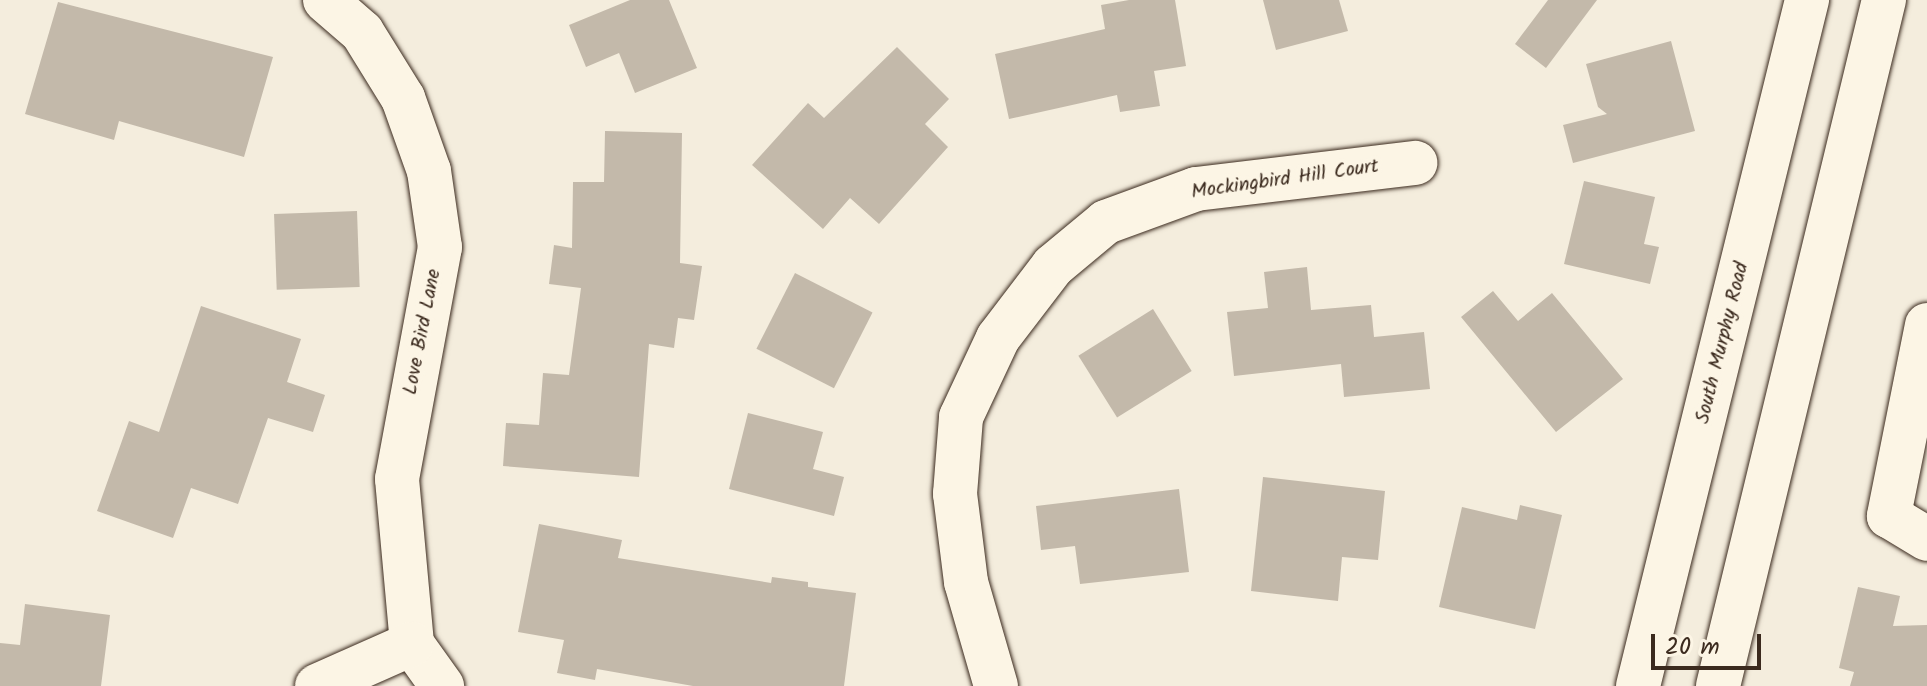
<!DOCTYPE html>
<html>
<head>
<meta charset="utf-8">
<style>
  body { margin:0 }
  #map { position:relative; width:1927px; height:686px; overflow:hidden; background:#f4eddd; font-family:Kalam,sans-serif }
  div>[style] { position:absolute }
  .building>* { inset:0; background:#c3b9aa; transform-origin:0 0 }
  .roads { filter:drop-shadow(0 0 2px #3b2a1e) drop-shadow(0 0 2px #3b2a1e) }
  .minor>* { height:44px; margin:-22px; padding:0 22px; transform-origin:22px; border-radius:22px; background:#fcf5e5 }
  .major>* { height:44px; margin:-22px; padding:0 22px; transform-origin:22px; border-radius:22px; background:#fcf5e5 }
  span { translate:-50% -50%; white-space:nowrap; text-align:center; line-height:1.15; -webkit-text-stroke:8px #fcf5e5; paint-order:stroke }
  .street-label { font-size:20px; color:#3b2a1e }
  .scale { position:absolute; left:1651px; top:634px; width:110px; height:36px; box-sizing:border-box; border:4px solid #3b2a1e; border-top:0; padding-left:10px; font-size:24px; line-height:28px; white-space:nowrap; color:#3b2a1e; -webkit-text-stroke:6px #fcf5e5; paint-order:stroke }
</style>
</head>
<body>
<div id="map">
  <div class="building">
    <div style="clip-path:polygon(630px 0,669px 0,697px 68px,635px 93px,619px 53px,586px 67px,569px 25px)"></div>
    <div style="clip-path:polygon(1129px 0,1175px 0,1186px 66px,1154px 71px,1160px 106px,1120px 112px,1117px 95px,1009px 119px,995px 54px,1105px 29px,1101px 5px)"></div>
    <div style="clip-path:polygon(1263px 0,1339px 0,1348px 31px,1276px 50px)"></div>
    <div style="clip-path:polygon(1548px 0,1597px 0,1546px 68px,1515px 44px)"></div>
    <div style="clip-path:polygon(58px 2px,273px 57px,244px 157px,119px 121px,114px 140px,25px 114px)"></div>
    <div style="clip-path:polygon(1671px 41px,1695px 131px,1573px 163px,1563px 125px,1607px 114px,1598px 107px,1586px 64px)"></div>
    <div style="clip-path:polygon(897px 47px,949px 99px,925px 124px,948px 147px,879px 224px,850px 198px,823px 229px,752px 165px,808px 103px,824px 118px)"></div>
    <div style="clip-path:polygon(605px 131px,682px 133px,680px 263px,702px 266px,694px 320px,678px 318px,674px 348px,649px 344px,639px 477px,503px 466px,506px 423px,539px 425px,543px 373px,569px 375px,581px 288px,549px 284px,554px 245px,572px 248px,573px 182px,604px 182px)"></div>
    <div style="clip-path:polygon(1584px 181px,1655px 197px,1644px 244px,1659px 247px,1650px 284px,1564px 264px)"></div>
    <div style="left:357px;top:211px;width:76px;height:83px;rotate:88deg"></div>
    <div style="clip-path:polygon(1307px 267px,1311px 310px,1371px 305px,1374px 337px,1424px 332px,1430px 389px,1344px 397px,1341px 364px,1234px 376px,1227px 312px,1268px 308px,1264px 272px)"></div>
    <div style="left:795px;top:273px;width:87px;height:85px;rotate:27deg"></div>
    <div style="clip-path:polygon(1493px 291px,1518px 321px,1552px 293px,1623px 379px,1556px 432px,1461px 317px)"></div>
    <div style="clip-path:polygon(201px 306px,301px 339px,287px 382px,325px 395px,313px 432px,268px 418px,238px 504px,191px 488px,173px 538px,97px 511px,129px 421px,159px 432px)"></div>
    <div style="left:1153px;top:309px;width:73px;height:88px;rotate:58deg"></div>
    <div style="clip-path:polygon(748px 413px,823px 432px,813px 469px,844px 477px,834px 516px,729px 489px)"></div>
    <div style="clip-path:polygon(1263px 477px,1385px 491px,1378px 560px,1342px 557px,1338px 601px,1251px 591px)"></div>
    <div style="clip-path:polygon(1179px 489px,1189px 572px,1080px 584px,1075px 546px,1041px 550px,1036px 506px)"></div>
    <div style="clip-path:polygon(1520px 505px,1562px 515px,1535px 629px,1439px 607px,1462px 507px,1517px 520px)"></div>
    <div style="clip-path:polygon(539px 524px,622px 540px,618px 558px,771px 583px,772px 577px,808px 582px,808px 587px,856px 593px,844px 686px,693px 686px,597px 669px,595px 680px,557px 673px,564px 640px,518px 632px)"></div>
    <div style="clip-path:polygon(1858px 587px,1900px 596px,1893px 626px,1927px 625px,1927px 686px,1850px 686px,1854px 672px,1839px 668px)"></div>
    <div style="clip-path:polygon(25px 604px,110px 615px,101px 686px,0 686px,0 643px,20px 645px)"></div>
  </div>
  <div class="roads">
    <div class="minor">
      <div style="left:325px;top:0;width:49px;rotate:40.9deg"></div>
      <div style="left:362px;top:32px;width:78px;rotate:58.2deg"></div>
      <div style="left:403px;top:98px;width:77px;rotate:70.4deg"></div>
      <div style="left:429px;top:171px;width:77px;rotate:81.8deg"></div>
      <div style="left:440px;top:247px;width:236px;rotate:100.5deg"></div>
      <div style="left:397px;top:479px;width:166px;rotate:84.8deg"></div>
      <div style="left:412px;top:644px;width:52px;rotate:54.5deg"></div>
      <div style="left:1927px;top:325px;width:195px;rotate:101.3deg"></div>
      <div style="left:1889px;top:516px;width:44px;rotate:31.2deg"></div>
      <div style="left:317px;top:686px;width:104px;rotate:-23.9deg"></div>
      <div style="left:996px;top:686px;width:108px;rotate:-106.1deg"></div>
      <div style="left:966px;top:582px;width:89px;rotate:-97.1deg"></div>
      <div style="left:955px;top:494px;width:77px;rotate:-85.5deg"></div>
      <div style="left:961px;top:417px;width:87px;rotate:-64.9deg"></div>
      <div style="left:998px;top:338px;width:91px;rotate:-52.6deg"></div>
      <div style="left:1053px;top:266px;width:69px;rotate:-39.7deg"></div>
      <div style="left:1106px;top:222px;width:96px;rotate:-20.1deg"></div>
      <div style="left:1196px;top:189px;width:221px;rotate:-6.8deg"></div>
    </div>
    <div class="major">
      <div style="left:1638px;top:686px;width:707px;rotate:-76.16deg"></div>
      <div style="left:1718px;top:686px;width:706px;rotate:-76.4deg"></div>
    </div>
  </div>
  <div class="street-label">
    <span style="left:1285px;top:180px;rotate:-8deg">Mockingbird Hill Court</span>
    <span style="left:423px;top:332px;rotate:-79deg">Love Bird Lane</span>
    <span style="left:1723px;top:343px;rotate:-76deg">South Murphy Road</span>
  </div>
  <div class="scale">20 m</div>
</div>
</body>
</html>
